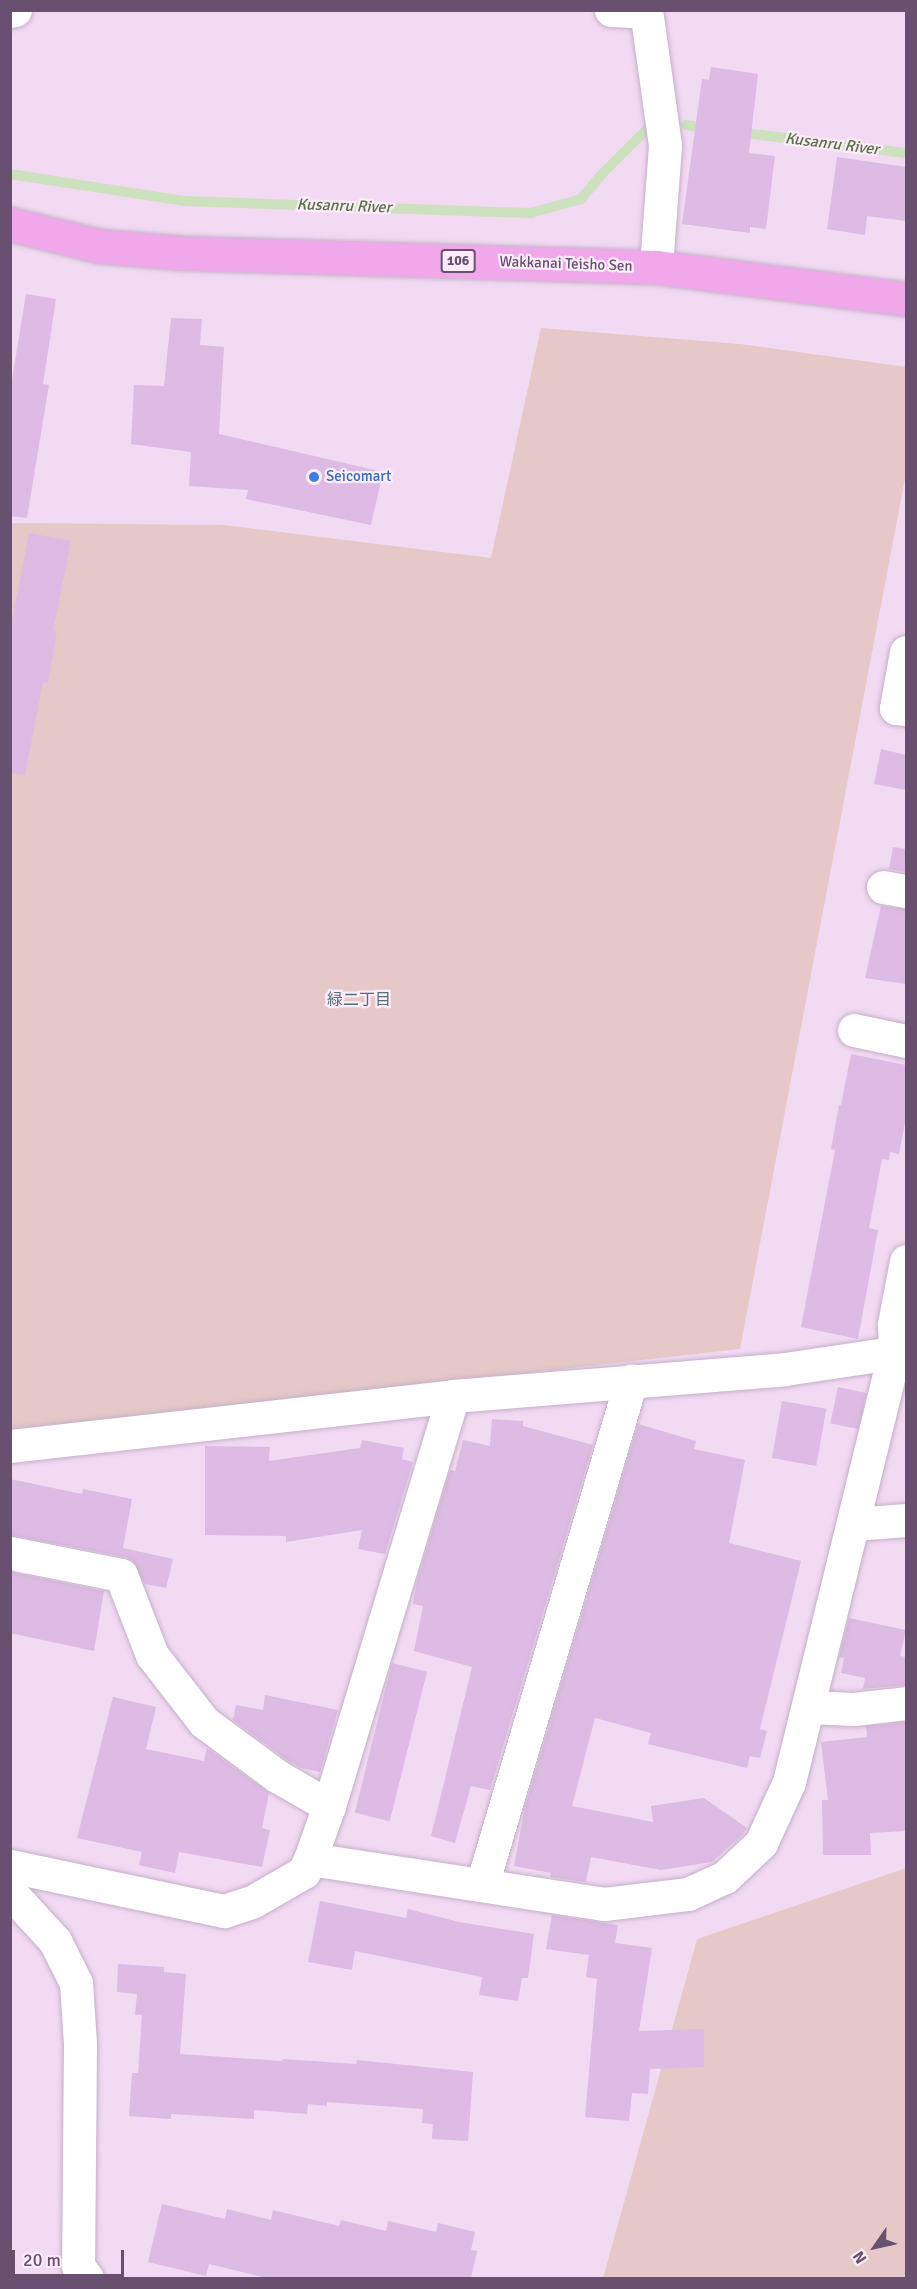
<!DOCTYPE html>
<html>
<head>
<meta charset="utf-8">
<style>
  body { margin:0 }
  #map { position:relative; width:917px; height:2289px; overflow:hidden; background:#f9e7f9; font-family:Signika,"Noto Sans JP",sans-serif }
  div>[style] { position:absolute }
  .residential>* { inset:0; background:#f2daf2 }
  .green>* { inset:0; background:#e5c8c7 }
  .stream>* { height:10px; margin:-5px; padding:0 5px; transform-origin:5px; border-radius:5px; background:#cde1be }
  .building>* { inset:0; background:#ddbbe4; transform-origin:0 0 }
  .roads { filter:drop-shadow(0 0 2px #c6afca) drop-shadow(0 0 2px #c6afca) }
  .minor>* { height:33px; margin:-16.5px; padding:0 16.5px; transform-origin:16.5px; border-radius:16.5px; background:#fff }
  .major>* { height:33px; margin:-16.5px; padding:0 16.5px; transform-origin:16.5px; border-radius:16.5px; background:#f0a8eb }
  .dots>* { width:16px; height:16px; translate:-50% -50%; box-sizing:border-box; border:3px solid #fdedfc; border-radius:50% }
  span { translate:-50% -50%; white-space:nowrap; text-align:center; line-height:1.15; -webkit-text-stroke:4.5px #fdedfc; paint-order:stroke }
  .shield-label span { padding:2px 4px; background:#fdedfc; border:2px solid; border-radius:4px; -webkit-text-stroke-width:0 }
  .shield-label { font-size:14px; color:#694f70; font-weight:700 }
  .street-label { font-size:15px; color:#694f70 }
  .shop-label { font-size:15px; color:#366cbe }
  .left { translate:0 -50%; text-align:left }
  .water-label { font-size:16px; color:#587345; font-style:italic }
  .neighbourhood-label { font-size:16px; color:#547072 }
  .frame { position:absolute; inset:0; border:12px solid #694f70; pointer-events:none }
  .north { position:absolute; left:845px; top:2217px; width:60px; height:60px; -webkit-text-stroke:4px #fdedfc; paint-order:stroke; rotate:236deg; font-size:16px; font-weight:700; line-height:24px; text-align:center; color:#694f70 }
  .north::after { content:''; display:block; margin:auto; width:21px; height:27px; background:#694f70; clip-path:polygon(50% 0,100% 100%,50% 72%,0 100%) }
  .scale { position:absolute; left:12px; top:2250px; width:112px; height:27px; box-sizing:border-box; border:3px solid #694f70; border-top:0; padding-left:8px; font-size:18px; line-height:21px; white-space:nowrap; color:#694f70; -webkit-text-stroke:4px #fdedfc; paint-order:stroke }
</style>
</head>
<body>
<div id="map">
  <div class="residential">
    <div style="clip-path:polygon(11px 11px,906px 11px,906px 1868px,697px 1939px,603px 2278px,11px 2278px)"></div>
  </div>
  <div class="green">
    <div style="clip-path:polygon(541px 328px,740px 344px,906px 367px,906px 473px,740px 1349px,11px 1431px,11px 523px,223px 525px,491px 558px)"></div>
    <div style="clip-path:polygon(906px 1868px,906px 2278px,603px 2278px,697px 1939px)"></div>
  </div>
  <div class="stream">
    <div style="left:686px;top:125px;width:24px;rotate:7deg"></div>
    <div style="left:737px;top:132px;width:170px;rotate:7.1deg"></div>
    <div style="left:10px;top:174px;width:176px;rotate:8.8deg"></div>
    <div style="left:184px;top:201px;width:347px;rotate:2deg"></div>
    <div style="left:531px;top:213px;width:52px;rotate:-15.6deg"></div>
    <div style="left:581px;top:199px;width:31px;rotate:-50deg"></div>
    <div style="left:601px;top:175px;width:65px;rotate:-45deg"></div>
  </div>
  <div class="building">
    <div style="clip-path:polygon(711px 67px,758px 74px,749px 153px,775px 156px,766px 229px,750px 227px,750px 233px,682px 224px,702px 79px,709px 80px)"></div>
    <div style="clip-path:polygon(837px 157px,906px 167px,906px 221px,867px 216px,865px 235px,827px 229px)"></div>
    <div style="clip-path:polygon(26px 294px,56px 299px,43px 384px,49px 385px,27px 518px,10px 516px,10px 392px)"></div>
    <div style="clip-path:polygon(171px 318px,202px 319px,200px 345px,224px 347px,219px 434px,383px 472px,371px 525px,246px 499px,248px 490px,189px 486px,191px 452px,131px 444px,134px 385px,164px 386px)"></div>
    <div style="clip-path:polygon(29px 533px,71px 541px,53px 631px,57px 631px,48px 683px,43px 682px,25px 775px,10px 773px,10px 631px)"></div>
    <div style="clip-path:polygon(881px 749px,906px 755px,906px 790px,874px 784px)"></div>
    <div style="clip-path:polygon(893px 847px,906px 849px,906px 872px,889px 869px)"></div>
    <div style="clip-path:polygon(881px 906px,906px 909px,906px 984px,865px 978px)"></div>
    <div style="clip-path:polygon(851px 1054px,906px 1065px,906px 1118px,899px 1154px,890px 1152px,889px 1160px,882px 1159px,869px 1228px,878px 1230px,858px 1339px,801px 1327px,835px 1150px,831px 1149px,839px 1105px,841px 1105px)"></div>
    <div style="left:838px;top:1387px;width:29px;height:37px;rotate:12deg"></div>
    <div style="left:782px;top:1401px;width:45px;height:58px;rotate:10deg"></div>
    <div style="clip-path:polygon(492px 1419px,523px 1421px,523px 1426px,593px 1445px,490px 1790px,471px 1786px,455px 1843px,431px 1836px,472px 1667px,414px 1651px,423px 1606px,413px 1604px,417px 1581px,450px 1470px,455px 1471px,463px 1440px,490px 1446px)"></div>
    <div style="clip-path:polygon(638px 1424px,696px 1441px,694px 1449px,745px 1460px,729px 1543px,801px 1561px,760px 1729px,767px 1731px,760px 1758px,750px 1756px,747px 1768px,648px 1744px,651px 1733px,595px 1718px,572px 1806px,653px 1822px,651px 1806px,704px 1798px,747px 1828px,744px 1833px,712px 1862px,661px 1870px,591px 1857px,586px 1882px,550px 1877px,551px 1873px,514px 1866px,525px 1807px)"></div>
    <div style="clip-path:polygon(362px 1440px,404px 1448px,402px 1459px,413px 1462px,385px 1554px,358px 1549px,362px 1530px,286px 1542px,286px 1536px,205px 1535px,205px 1446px,270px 1447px,269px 1461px,360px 1448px)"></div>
    <div style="clip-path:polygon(10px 1479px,82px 1494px,83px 1489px,132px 1499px,123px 1548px,173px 1559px,166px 1588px,145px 1584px,133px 1561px,125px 1557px,10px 1535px)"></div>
    <div style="clip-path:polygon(10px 1572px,104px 1591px,94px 1651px,10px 1633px)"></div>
    <div style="clip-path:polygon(849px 1618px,906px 1630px,900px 1656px,906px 1657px,906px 1685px,863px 1689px,865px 1678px,841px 1673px,844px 1658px,839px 1657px)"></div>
    <div style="left:392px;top:1663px;width:36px;height:154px;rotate:14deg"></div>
    <div style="clip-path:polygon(265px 1695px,338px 1710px,320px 1772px,301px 1768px,287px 1760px,233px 1720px,236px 1705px,263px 1710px)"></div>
    <div style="clip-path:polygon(113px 1697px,156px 1707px,146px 1749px,204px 1761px,207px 1748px,269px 1793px,262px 1828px,270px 1830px,262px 1867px,179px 1852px,175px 1873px,139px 1865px,142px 1852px,77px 1838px)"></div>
    <div style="clip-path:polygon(906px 1722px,906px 1831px,870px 1833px,871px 1855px,823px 1855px,822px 1800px,828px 1800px,821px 1742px,867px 1737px,866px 1726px)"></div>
    <div style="clip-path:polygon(320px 1901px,406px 1918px,408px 1909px,459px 1922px,534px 1934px,528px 1978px,522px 1978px,518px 2001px,479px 1995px,482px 1977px,355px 1951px,352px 1970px,308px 1962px)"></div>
    <div style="clip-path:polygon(552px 1915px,618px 1925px,615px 1943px,652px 1948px,639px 2031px,704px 2029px,704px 2067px,650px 2069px,648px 2094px,632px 2093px,629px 2121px,585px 2117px,597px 1979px,586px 1977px,589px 1955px,546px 1949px)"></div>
    <div style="clip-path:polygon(118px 1964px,164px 1967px,164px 1972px,186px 1974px,180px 2054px,282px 2061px,283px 2059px,356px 2064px,357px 2060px,473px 2072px,468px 2141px,432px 2139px,433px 2124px,422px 2123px,423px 2109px,327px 2102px,327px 2106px,308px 2104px,307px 2114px,254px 2110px,254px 2119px,171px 2114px,171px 2119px,129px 2116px,132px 2073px,138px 2073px,142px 2015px,135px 2015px,137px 1994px,117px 1992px)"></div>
    <div style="clip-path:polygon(162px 2204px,225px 2219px,227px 2209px,271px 2220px,273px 2210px,339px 2226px,341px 2220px,386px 2231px,388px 2221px,436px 2232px,438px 2223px,475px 2232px,471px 2250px,477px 2251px,471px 2278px,266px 2278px,209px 2264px,206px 2276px,148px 2262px)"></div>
  </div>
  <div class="roads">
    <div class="minor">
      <div style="left:611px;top:10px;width:35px;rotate:3deg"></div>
      <div style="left:646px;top:10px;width:137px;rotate:82deg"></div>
      <div style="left:665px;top:146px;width:121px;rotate:94.3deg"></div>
      <div style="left:10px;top:11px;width:5px;rotate:-11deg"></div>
      <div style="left:906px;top:652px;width:57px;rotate:100.1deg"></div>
      <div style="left:896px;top:708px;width:10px;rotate:6deg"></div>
      <div style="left:883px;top:887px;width:23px;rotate:10deg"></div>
      <div style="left:854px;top:1030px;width:53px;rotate:11.9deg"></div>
      <div style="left:10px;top:1446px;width:446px;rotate:-6.4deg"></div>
      <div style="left:453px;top:1396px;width:333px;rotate:-4.6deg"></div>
      <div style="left:785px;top:1369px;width:122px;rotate:-8.5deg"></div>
      <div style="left:854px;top:1524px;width:52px;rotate:-4.4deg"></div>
      <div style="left:10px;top:1553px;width:113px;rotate:11.2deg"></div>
      <div style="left:121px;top:1575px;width:86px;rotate:68.8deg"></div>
      <div style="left:152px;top:1655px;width:85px;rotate:52.2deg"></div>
      <div style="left:204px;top:1722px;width:91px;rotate:36.5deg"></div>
      <div style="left:277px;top:1776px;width:60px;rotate:30deg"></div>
      <div style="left:808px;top:1707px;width:46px;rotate:2.5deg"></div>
      <div style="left:854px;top:1709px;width:52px;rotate:-6.6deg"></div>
      <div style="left:310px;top:1859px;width:56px;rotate:-70.3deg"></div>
      <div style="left:329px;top:1806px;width:428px;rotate:-73.2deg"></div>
      <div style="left:10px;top:1866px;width:219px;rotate:11.9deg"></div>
      <div style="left:224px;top:1911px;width:29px;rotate:-18deg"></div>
      <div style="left:252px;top:1902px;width:60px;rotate:-30deg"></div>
      <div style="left:304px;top:1872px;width:14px;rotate:-65deg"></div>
      <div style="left:310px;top:1859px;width:297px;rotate:8.7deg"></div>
      <div style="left:604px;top:1904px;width:85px;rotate:-6.8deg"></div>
      <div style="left:688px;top:1894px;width:41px;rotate:-24.7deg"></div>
      <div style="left:725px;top:1877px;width:50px;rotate:-43.4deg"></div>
      <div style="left:761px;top:1843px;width:67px;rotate:-65.3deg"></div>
      <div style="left:789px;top:1782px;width:443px;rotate:-76.2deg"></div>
      <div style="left:895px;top:1352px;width:28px;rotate:-92deg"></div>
      <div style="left:894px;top:1324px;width:64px;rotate:-79.2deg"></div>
      <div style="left:482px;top:1885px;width:526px;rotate:-73.53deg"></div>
      <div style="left:10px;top:1892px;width:67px;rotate:47.4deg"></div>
      <div style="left:55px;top:1941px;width:47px;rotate:63.4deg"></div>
      <div style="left:76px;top:1983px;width:61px;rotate:86.2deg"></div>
      <div style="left:80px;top:2044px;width:222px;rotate:90.5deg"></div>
      <div style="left:78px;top:2266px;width:15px;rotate:53deg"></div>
    </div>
    <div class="major">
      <div style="left:10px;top:224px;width:92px;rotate:13.9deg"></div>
      <div style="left:99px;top:246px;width:84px;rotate:4.8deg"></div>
      <div style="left:183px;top:253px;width:473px;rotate:1.7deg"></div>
      <div style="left:656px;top:267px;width:252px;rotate:7.3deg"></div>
    </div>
  </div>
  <div class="dots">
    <div style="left:314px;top:477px;background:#3f7fe0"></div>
  </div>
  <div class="shield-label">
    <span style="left:458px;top:261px">106</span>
  </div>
  <div class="street-label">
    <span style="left:566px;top:264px;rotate:2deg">Wakkanai Teisho Sen</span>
  </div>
  <div class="shop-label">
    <span class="left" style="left:326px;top:477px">Seicomart</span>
  </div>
  <div class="water-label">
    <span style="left:832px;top:144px;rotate:7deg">Kusanru River</span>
    <span style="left:344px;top:206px;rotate:2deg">Kusanru River</span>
  </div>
  <div class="neighbourhood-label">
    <span style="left:359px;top:1000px">緑二丁目</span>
  </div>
  <div class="frame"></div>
  <div class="north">N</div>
  <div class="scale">20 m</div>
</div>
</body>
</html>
